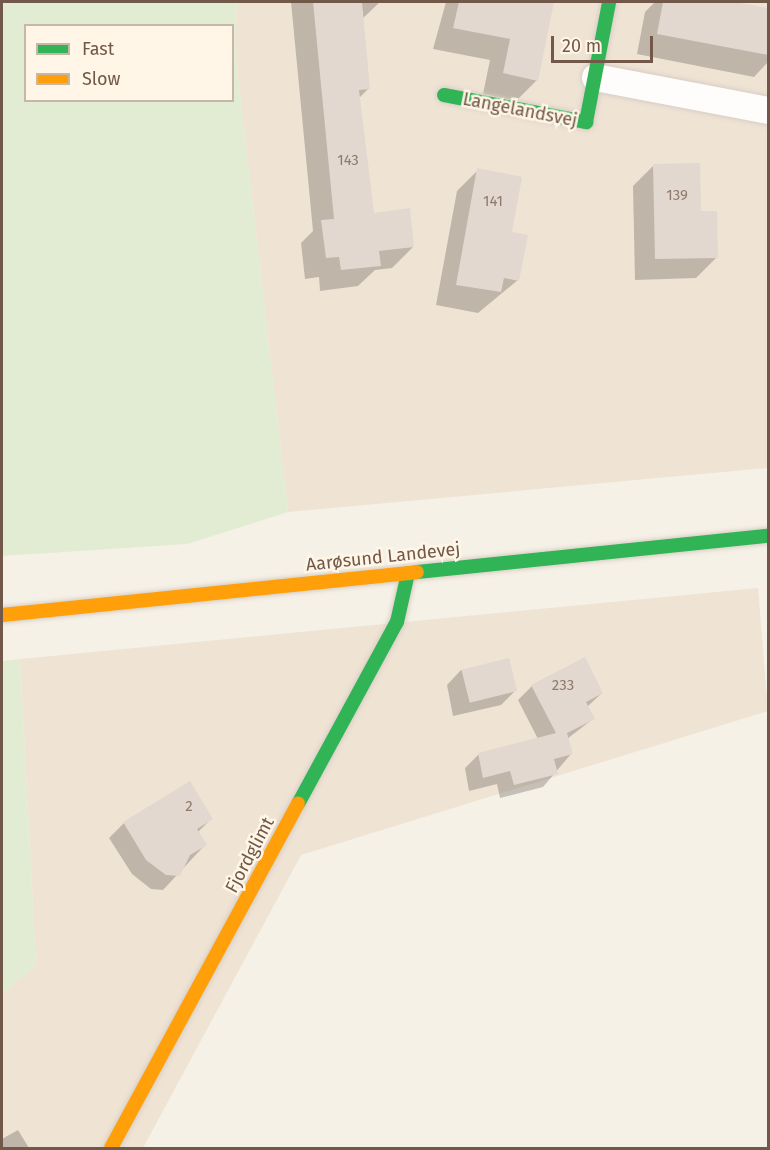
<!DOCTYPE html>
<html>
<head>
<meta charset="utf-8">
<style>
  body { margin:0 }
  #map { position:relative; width:770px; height:1150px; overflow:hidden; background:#f6f1e7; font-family:"Fira Sans",sans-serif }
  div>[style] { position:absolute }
  .residential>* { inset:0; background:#efe3d4 }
  .green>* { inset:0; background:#e1ecd2 }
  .shadow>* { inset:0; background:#0003 }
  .building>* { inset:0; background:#e2d8cf; transform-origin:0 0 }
  .roads { filter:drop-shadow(0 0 2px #d7cec5) drop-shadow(0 0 2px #d7cec5) }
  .street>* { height:27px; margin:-13.5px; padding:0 13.5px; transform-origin:13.5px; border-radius:13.5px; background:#fefdfb }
  .fast>* { height:14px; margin:-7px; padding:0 7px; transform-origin:7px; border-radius:7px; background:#30b455 }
  .slow>* { height:14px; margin:-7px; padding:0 7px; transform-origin:7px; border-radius:7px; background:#ff9f0a }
  span { translate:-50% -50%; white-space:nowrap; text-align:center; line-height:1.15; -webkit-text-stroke:5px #fff6e7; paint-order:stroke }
  .number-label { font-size:15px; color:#907a6c }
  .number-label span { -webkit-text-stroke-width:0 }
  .street-label { font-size:18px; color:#725848 }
  .frame { position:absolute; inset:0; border:3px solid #725848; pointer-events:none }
  .legend { position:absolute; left:24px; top:24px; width:210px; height:78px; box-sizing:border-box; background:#fff6e7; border:2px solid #c7b7a7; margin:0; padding:8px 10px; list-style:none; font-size:18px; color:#725848 }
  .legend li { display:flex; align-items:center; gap:12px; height:30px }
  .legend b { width:30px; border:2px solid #c7b7a7 }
  .scale { position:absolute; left:551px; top:36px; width:102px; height:27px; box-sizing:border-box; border:3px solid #725848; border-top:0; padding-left:8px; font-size:18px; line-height:21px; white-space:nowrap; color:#725848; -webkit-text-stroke:4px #fff6e7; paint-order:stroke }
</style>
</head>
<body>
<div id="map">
  <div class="residential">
    <div style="clip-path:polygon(237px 2px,768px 2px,768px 468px,288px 512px,234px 41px)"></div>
    <div style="clip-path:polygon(758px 588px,768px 711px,301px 855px,143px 1148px,2px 1148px,2px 994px,36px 965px,20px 659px)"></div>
  </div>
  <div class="green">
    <div style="clip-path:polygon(evenodd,2px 2px,237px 2px,234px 41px,288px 512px,187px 544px,2px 556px,2px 2px,26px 26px,232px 26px,232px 100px,26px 100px,26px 26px)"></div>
    <div style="clip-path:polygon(20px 659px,36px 965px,2px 994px,2px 661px)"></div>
  </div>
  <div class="shadow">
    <div style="clip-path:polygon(291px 2px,380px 2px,362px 19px,368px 89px,358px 99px,372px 215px,413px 247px,392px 268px,375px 270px,358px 286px,320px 291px,319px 277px,305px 279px,301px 243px,313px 231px)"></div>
    <div style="clip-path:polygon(446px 2px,553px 3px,537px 80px,516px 101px,483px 94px,490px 60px,433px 49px)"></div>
    <div style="clip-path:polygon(655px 2px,726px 2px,768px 10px,768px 62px,754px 77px,637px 54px,645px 12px)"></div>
    <div style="clip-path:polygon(654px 165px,699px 213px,717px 257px,696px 278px,635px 280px,633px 186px)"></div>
    <div style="clip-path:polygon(478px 170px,510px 233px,518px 280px,478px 313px,436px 305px,457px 191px)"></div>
    <div style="clip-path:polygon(461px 670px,515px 691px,501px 705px,453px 716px,447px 685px)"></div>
    <div style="clip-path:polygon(532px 686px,602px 693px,587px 707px,593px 719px,567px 739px,571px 754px,543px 787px,500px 798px,497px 784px,469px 791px,465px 768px,479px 754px,538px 739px,518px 700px)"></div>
    <div style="clip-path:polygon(211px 819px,197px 833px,205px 845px,163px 890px,151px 889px,132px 874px,109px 838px,124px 823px)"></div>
    <div style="clip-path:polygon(18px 1130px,29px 1148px,2px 1148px,2px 1139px)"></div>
  </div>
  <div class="building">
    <div style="clip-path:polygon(313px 2px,362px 2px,370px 89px,359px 90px,374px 213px,410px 208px,414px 247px,379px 251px,381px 266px,341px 270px,339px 257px,326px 258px,321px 220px,334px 219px)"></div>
    <div style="clip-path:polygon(459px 2px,554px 2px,538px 81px,503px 73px,510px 39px,453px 28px)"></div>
    <div style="clip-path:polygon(663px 2px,734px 2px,768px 8px,768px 55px,657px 34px)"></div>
    <div style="clip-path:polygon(700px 163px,701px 211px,717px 211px,718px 258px,655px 259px,653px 164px)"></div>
    <div style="clip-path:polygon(477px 168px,522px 177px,512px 232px,528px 235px,519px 281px,504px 278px,501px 292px,456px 285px)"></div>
    <div style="clip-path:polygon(585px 657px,603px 693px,586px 702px,595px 719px,567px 733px,573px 754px,554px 759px,558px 774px,514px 785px,510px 771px,483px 778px,478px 753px,556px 733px,531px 685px)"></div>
    <div style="left:509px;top:658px;width:34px;height:49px;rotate:76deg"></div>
    <div style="clip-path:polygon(190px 781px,213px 819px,197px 829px,207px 845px,190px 855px,180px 876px,166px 875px,146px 860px,123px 822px)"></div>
  </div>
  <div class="roads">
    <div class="street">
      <div style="left:595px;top:77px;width:176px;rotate:10.8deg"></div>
    </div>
    <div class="fast">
      <div style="left:444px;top:95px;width:145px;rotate:10.8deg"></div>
      <div style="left:586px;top:122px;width:122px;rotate:-79.1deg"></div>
      <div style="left:417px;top:572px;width:353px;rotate:-5.9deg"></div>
      <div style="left:298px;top:804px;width:207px;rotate:-61.5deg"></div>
      <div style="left:397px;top:622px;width:50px;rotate:-77.3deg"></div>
    </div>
    <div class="slow">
      <div style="left:2px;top:615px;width:417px;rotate:-5.9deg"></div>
      <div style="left:111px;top:1148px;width:392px;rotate:-61.5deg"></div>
    </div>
  </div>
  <div class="number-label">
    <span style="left:348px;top:161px">143</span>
    <span style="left:677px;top:196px">139</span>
    <span style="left:493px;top:202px">141</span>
    <span style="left:563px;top:686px">233</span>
    <span style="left:189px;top:807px">2</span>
  </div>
  <div class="street-label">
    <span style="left:520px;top:110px;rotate:11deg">Langelandsvej</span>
    <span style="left:383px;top:557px;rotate:-6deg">Aarøsund Landevej</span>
    <span style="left:250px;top:855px;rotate:-62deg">Fjordglimt</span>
  </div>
  <div class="frame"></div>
  <ul class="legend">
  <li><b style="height:8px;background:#30b455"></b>Fast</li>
  <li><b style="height:8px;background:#ff9f0a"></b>Slow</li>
  </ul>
  <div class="scale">20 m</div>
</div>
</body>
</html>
